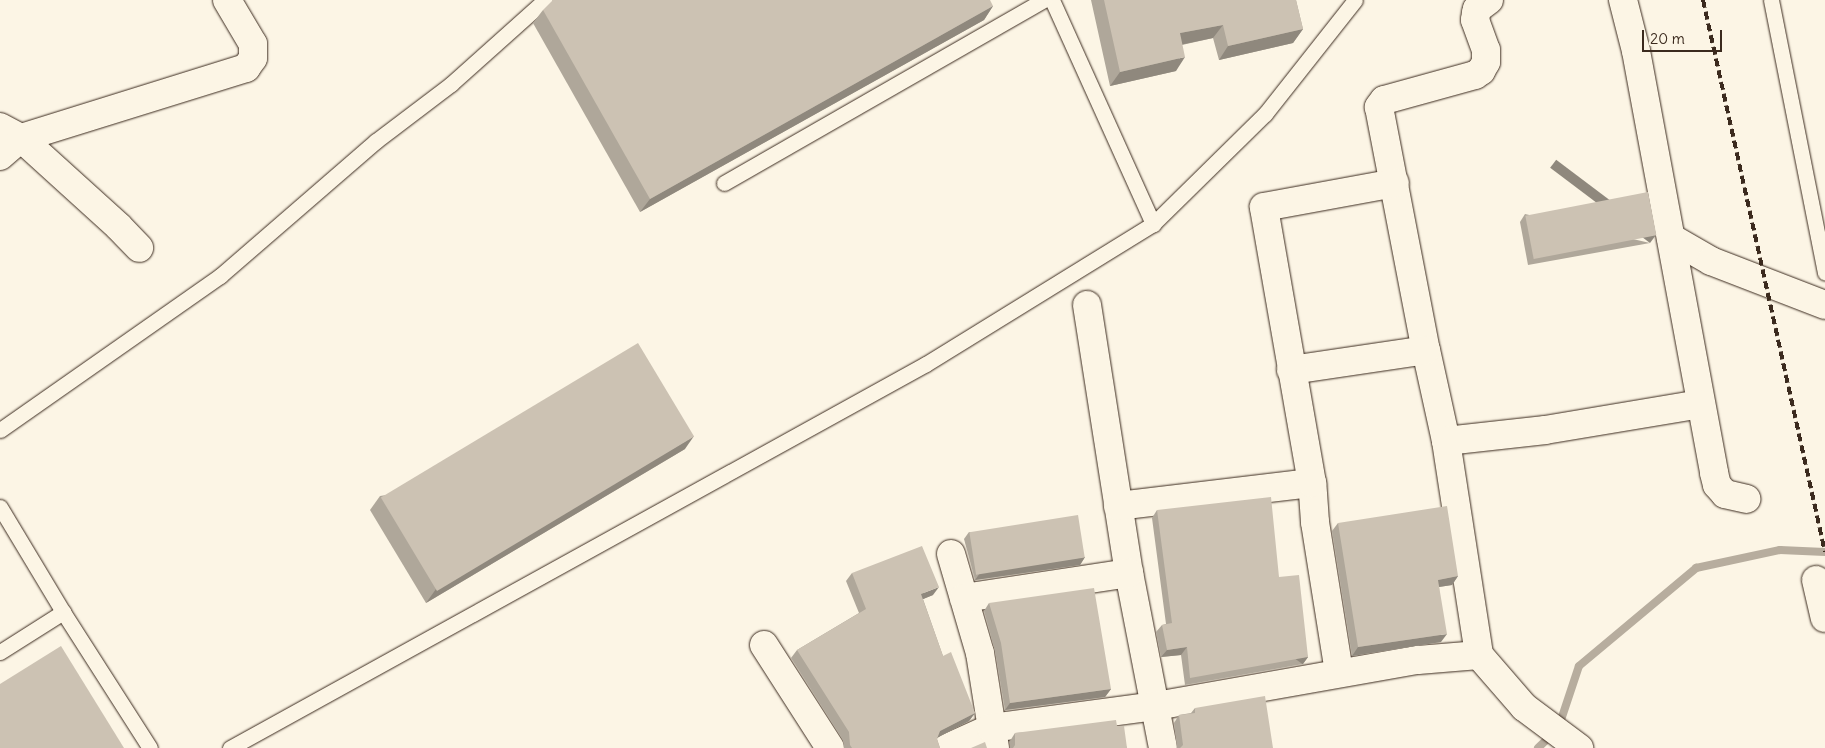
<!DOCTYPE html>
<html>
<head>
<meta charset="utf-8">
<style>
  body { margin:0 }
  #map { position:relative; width:1825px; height:748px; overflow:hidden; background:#fcf5e5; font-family:Delius,sans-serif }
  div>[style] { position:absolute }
  .stream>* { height:8px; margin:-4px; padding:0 4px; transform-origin:4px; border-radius:4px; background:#b7ad9e }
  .roads { filter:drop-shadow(0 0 1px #3b2a1e) drop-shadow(0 0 1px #3b2a1e) }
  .lane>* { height:15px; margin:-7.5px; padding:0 7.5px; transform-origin:7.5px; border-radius:7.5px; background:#fcf5e5 }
  .street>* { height:28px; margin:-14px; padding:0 14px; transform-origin:14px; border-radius:14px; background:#fcf5e5 }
  .rail>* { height:4px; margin-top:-2px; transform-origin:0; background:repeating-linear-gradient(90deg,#3b2a1e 0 8px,transparent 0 12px) }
  .wall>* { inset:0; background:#afa79a }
  .shaded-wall>* { inset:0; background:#8f887d; transform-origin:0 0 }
  .building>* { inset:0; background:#ccc2b3; transform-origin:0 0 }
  span { translate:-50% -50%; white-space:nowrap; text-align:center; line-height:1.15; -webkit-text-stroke:4px #fcf5e5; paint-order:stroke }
  .scale { position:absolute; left:1642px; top:30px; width:80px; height:22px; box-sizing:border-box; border:2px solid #3b2a1e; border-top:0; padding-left:6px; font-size:15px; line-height:18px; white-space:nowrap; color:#3b2a1e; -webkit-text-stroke:4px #fcf5e5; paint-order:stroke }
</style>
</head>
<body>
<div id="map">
  <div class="stream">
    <div style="left:1538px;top:748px;width:28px;rotate:-44deg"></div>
    <div style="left:1558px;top:729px;width:66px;rotate:-71.6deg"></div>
    <div style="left:1579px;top:666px;width:153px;rotate:-39.9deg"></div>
    <div style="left:1696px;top:568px;width:86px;rotate:-12.1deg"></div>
    <div style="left:1780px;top:550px;width:45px;rotate:2.5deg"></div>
  </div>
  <div class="roads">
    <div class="lane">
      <div style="left:1052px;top:0;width:246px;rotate:65.7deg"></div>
      <div style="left:1153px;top:224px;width:157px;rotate:-44.5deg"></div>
      <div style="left:1265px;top:114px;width:145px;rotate:-51.7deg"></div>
      <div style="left:1771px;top:0;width:278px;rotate:78.8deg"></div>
      <div style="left:724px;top:183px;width:369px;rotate:-29.8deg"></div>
      <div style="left:0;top:430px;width:269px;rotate:-35deg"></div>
      <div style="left:220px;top:276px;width:206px;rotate:-40.9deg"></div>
      <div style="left:376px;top:141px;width:94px;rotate:-37.2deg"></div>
      <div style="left:451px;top:84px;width:126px;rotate:-41.8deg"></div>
      <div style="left:0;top:507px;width:122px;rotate:59deg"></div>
      <div style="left:63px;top:612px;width:161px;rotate:57.4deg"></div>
      <div style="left:0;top:652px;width:75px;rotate:-32.4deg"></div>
      <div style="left:230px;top:748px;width:795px;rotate:-28.89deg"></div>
      <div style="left:926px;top:364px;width:267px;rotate:-31.7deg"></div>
    </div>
    <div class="street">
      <div style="left:1489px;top:0;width:15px;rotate:143deg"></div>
      <div style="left:1477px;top:9px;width:4px;rotate:104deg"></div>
      <div style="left:1476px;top:13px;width:7px;rotate:98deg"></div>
      <div style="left:1475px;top:20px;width:32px;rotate:70deg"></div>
      <div style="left:1486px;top:50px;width:12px;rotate:90deg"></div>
      <div style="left:1486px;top:62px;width:10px;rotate:119deg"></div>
      <div style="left:1481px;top:71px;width:7px;rotate:146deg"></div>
      <div style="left:1475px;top:75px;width:94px;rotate:164.6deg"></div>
      <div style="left:1384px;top:100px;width:9px;rotate:126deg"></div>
      <div style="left:1379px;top:107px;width:248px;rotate:79.1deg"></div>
      <div style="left:1426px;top:350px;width:93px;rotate:77.6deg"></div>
      <div style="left:1446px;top:441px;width:217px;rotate:81.2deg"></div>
      <div style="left:1479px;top:655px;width:69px;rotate:49.1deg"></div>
      <div style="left:1524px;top:707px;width:69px;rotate:36.7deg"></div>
      <div style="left:1623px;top:0;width:53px;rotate:75.7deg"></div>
      <div style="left:1636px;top:51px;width:429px;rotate:79.5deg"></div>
      <div style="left:1714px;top:473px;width:12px;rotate:76deg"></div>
      <div style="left:1717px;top:485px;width:12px;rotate:48deg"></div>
      <div style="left:1725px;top:494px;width:22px;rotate:13deg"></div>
      <div style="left:0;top:127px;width:24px;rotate:28deg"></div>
      <div style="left:21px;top:138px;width:132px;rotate:42.2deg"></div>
      <div style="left:119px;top:227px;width:29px;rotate:46deg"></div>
      <div style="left:0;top:156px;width:28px;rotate:-41deg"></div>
      <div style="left:21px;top:138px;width:236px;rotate:-17.3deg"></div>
      <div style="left:246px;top:68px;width:12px;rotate:-55deg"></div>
      <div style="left:253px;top:58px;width:14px;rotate:-90deg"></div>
      <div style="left:253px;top:44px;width:51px;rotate:-120.6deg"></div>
      <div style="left:1671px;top:238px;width:46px;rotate:29.9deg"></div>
      <div style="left:1711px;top:261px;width:122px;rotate:21.1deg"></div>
      <div style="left:1087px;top:305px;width:271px;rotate:81.1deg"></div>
      <div style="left:1129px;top:573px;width:178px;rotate:79deg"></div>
      <div style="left:1291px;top:370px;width:136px;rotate:-8.4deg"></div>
      <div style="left:1446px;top:441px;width:100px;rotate:-6.3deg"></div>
      <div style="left:1545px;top:430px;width:157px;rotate:-9.5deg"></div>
      <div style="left:1118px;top:506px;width:195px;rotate:-6.8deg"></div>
      <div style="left:951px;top:554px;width:103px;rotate:73.7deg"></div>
      <div style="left:980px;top:653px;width:96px;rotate:81deg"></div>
      <div style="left:1816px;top:580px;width:39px;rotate:77deg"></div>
      <div style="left:964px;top:598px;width:167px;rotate:-8.6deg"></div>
      <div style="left:764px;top:645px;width:122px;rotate:57.3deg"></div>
      <div style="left:1339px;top:672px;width:152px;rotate:-99.1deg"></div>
      <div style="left:1315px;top:522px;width:39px;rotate:-94deg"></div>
      <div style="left:1312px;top:483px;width:280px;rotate:-99.9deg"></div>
      <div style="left:1264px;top:207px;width:133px;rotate:-10.4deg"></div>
      <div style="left:947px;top:748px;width:48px;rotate:-24.4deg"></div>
      <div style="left:991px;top:728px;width:166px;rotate:-7.6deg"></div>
      <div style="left:1156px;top:706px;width:266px;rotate:-10deg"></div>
      <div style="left:1418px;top:660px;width:61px;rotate:-4.7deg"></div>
    </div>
  </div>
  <div class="rail">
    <div style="left:1703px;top:0;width:565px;rotate:77.54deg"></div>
  </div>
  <div class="wall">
    <div style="clip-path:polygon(1091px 0,1296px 0,1303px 29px,1293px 43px,1219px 60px,1213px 38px,1182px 45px,1176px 71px,1110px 86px)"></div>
    <div style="clip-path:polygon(993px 6px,984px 20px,640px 212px,533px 23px,543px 10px)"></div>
    <div style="clip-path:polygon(1525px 214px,1650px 243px,1528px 265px,1520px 222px)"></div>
    <div style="clip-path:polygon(685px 449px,426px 603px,370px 510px,380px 496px)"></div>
    <div style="clip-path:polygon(1157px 510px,1279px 577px,1308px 657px,1303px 664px,1185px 685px,1181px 655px,1161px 657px,1156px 632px,1162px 625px,1166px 624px,1152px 518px)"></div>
    <div style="clip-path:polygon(1338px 523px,1458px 576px,1452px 585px,1439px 587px,1441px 642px,1352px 656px,1332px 531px)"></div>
    <div style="clip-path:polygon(969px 532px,1085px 557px,1080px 565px,975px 580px,964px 539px)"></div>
    <div style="clip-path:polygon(852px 573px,933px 595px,923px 599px,943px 656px,975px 713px,969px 721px,938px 737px,937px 739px,940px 748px,844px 748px,843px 740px,791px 658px,797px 650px,859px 613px,846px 581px)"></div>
    <div style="clip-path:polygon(989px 603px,1111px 689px,1105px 697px,1005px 710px,995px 651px,984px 611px)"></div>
    <div style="clip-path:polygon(1195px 708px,1273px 748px,1177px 748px,1174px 723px,1179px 715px,1191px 713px)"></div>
    <div style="clip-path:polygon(1117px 726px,1127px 748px,1010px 748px,1010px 741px,1015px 733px)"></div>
  </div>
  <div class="shaded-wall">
    <div style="clip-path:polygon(993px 6px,984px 20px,640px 212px,650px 199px)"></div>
    <div style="clip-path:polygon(1223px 25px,1213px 38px,1170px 47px,1180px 33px)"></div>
    <div style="clip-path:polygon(1303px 29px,1293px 43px,1219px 60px,1228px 46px)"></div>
    <div style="clip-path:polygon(1185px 57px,1176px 71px,1110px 86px,1120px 72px)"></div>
    <div style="left:1656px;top:235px;width:10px;height:125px;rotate:127deg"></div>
    <div style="clip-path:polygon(694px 436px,685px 449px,426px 603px,436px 589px)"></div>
    <div style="clip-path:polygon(1085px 557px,1080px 565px,975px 580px,980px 573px)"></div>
    <div style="clip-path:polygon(1458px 576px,1452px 585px,1432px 588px,1438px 580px)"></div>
    <div style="clip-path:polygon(939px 587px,933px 595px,916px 602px,921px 594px)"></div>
    <div style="clip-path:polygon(1447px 634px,1441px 642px,1352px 656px,1358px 647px)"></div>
    <div style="clip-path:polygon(1187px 647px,1181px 655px,1161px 657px,1167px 650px)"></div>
    <div style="left:1308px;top:657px;width:9px;height:120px;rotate:126deg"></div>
    <div style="clip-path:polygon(1111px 689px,1105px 697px,1005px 710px,1010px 703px)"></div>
    <div style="clip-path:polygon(975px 713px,969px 721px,935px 739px,940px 731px)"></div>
  </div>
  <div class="building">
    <div style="clip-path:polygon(553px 0,990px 0,993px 6px,650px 199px,543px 10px)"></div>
    <div style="clip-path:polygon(1104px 0,1296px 0,1303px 29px,1228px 46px,1223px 25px,1180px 33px,1185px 57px,1120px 72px)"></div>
    <div style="left:1648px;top:192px;width:44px;height:125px;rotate:79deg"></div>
    <div style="left:638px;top:343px;width:109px;height:300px;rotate:59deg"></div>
    <div style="clip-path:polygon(1271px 497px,1279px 577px,1299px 575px,1308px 657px,1190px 678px,1187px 647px,1167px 650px,1162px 625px,1172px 623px,1157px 510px)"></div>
    <div style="clip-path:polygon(1447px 506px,1458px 576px,1438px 580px,1447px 634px,1358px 647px,1338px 523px)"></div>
    <div style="left:1078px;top:515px;width:43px;height:110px;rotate:81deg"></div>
    <div style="clip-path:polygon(922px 546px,939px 587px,921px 594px,943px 656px,951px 652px,975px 713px,940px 731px,937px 739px,940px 748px,852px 748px,850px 745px,849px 732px,797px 650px,866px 609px,852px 573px)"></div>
    <div style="clip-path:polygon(1094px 588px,1111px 689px,1010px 703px,1001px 643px,989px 603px)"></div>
    <div style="clip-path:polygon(61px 646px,124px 748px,0 748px,0 684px)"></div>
    <div style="clip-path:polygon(1265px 696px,1273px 748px,1180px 748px,1183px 745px,1179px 715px,1195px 713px,1195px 708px)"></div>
    <div style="clip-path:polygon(1116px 720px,1117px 726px,1124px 726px,1127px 748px,1013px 748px,1015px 745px,1015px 733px)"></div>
    <div style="clip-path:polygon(985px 742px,987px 748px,971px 748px)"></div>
  </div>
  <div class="scale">20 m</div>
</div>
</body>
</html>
